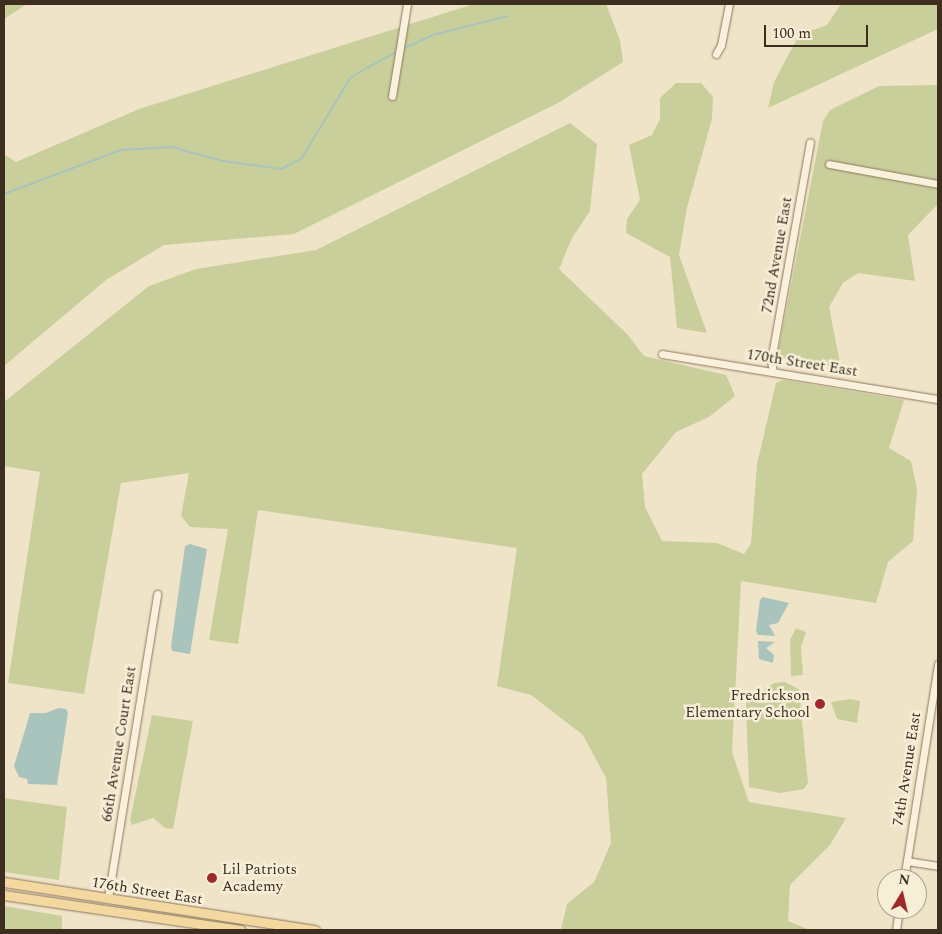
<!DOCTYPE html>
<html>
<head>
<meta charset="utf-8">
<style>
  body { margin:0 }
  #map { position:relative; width:942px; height:934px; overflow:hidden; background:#f0e4c8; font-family:Spectral,serif }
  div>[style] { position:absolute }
  .green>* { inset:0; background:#c9cf9b }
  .water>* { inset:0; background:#a9c4bc }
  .stream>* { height:2px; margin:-1px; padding:0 1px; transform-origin:1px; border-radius:1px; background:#a9c4bc }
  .roads { filter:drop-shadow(0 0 1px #8d765c) drop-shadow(0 0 1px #8d765c) }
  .minor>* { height:7px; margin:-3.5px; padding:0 3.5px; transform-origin:3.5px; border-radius:3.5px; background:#faf1dc }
  .major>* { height:9px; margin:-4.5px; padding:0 4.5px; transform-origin:4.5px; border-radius:4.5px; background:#f3d9a0 }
  .dots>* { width:14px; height:14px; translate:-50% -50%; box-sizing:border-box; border:2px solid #f7eed8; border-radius:50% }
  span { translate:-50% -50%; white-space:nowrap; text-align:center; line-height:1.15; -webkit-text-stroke:5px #f7eed8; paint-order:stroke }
  .street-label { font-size:15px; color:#3d2e20 }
  .poi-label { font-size:15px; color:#3d2e20 }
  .right { translate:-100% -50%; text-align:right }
  .left { translate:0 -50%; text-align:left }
  .frame { position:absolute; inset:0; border:5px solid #3d2e20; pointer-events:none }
  .north { position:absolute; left:877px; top:869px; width:50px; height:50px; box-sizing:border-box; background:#f7eed8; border:1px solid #ada18e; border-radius:50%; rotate:9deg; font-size:14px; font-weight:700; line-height:20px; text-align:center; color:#3d2e20 }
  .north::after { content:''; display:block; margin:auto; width:18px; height:22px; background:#9e2a2b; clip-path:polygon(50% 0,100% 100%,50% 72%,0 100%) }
  .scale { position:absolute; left:764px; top:25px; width:104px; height:22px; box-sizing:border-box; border:2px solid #3d2e20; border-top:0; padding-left:6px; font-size:15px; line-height:18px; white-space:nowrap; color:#3d2e20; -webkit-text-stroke:4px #f7eed8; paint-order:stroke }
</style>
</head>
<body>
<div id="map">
  <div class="green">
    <div style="clip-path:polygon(4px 4px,27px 4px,4px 19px)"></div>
    <div style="clip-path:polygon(474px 4px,606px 4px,620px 40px,623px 62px,558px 103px,294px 234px,164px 245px,106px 280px,4px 366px,4px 154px,16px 162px,139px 109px)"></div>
    <div style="clip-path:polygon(841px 4px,938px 4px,938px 29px,768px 108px,774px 82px,799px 35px,827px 25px)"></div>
    <div style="clip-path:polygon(676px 83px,701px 83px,713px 97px,712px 119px,687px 208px,679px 255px,707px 333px,677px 328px,670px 257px,626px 233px,627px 219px,640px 200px,629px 145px,652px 135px,660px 119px,660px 98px)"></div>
    <div style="clip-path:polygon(938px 85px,938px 204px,908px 235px,915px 281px,858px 273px,843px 283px,829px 307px,841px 368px,777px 357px,823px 121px,830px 110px,879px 86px)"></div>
    <div style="clip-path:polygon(570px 123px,597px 144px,590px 211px,572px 238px,559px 269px,628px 335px,644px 356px,726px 375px,735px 396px,709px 417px,676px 432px,642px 474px,645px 507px,662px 541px,717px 543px,744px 554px,751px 544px,757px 464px,776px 383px,784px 380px,904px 400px,889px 448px,911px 461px,917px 489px,913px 541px,888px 562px,876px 603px,741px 581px,732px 752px,749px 802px,846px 818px,830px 845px,790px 885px,788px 921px,810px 930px,561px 930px,567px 904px,594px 882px,611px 843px,606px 778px,583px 735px,531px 695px,497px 686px,517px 548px,258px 510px,238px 644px,209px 640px,228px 529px,190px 527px,181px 516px,189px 473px,121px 483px,84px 694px,8px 683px,40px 472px,4px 466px,4px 402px,149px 286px,196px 269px,316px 250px)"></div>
    <div style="clip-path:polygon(796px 628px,806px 632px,801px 647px,803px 675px,791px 676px,790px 640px)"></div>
    <div style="clip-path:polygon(785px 682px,799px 689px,808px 783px,804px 789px,780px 793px,749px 787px,746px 703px,774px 683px)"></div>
    <div style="clip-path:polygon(851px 699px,860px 701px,857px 723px,837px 719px,831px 702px)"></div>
    <div style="clip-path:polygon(152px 715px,193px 721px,173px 829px,165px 828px,153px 818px,132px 825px,130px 820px)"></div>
    <div style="clip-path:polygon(4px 798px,67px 807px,59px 880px,4px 872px)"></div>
    <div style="clip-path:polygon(4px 906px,62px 916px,62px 930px,4px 930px)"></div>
  </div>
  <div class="water">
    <div style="clip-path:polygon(190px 544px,207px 549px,190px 654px,172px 651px,171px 646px,185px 546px)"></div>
    <div style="clip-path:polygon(763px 597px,789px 603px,778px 623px,769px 625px,775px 636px,758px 635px,756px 631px,760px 600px)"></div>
    <div style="clip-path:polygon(758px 641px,775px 642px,766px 648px,774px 655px,773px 663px,759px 659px)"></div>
    <div style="clip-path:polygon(58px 708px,66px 709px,68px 713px,57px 785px,28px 784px,27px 779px,19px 777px,14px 766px,29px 717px,30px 713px,46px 713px)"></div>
  </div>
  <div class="stream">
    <div style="left:402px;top:49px;width:34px;rotate:-24deg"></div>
    <div style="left:433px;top:35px;width:77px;rotate:-14.2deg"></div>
    <div style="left:4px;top:194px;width:125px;rotate:-20.6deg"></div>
    <div style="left:121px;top:150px;width:51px;rotate:-3.4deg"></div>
    <div style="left:172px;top:147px;width:53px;rotate:15.4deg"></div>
    <div style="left:223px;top:161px;width:59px;rotate:7.9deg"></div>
    <div style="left:281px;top:169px;width:22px;rotate:-27deg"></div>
    <div style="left:301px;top:159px;width:96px;rotate:-58.6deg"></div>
    <div style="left:351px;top:77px;width:54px;rotate:-29deg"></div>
  </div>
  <div class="roads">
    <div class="minor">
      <div style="left:716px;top:54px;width:10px;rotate:-61deg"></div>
      <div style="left:721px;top:45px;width:42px;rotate:-79deg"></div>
      <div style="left:392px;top:96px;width:93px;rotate:-80.7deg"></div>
      <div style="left:829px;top:164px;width:111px;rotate:10.4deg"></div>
      <div style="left:662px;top:354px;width:280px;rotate:9.3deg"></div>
      <div style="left:773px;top:372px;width:11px;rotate:-100deg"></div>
      <div style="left:771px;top:361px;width:222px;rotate:-79.9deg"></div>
      <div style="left:907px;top:861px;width:31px;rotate:9deg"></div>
      <div style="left:904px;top:879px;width:218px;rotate:-81deg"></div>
      <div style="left:108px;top:898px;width:308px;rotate:-80.8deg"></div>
      <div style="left:896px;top:930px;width:21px;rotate:-82deg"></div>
    </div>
    <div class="major">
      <div style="left:4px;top:882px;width:315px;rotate:8.8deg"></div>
      <div style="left:4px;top:895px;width:239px;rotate:8.4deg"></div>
    </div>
  </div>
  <div class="dots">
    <div style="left:820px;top:704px;background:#9e2a2b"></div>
    <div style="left:212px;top:878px;background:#9e2a2b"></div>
  </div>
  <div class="street-label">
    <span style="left:777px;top:255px;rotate:-80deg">72nd Avenue East</span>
    <span style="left:802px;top:363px;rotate:9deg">170th Street East</span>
    <span style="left:119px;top:744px;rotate:-81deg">66th Avenue Court East</span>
    <span style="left:907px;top:769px;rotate:-81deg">74th Avenue East</span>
    <span style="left:147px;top:891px;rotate:9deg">176th Street East</span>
  </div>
  <div class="poi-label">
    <span class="right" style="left:810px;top:704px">Fredrickson<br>Elementary School</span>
    <span class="left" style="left:222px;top:878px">Lil Patriots<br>Academy</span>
  </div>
  <div class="frame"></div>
  <div class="north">N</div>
  <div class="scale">100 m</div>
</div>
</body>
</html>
